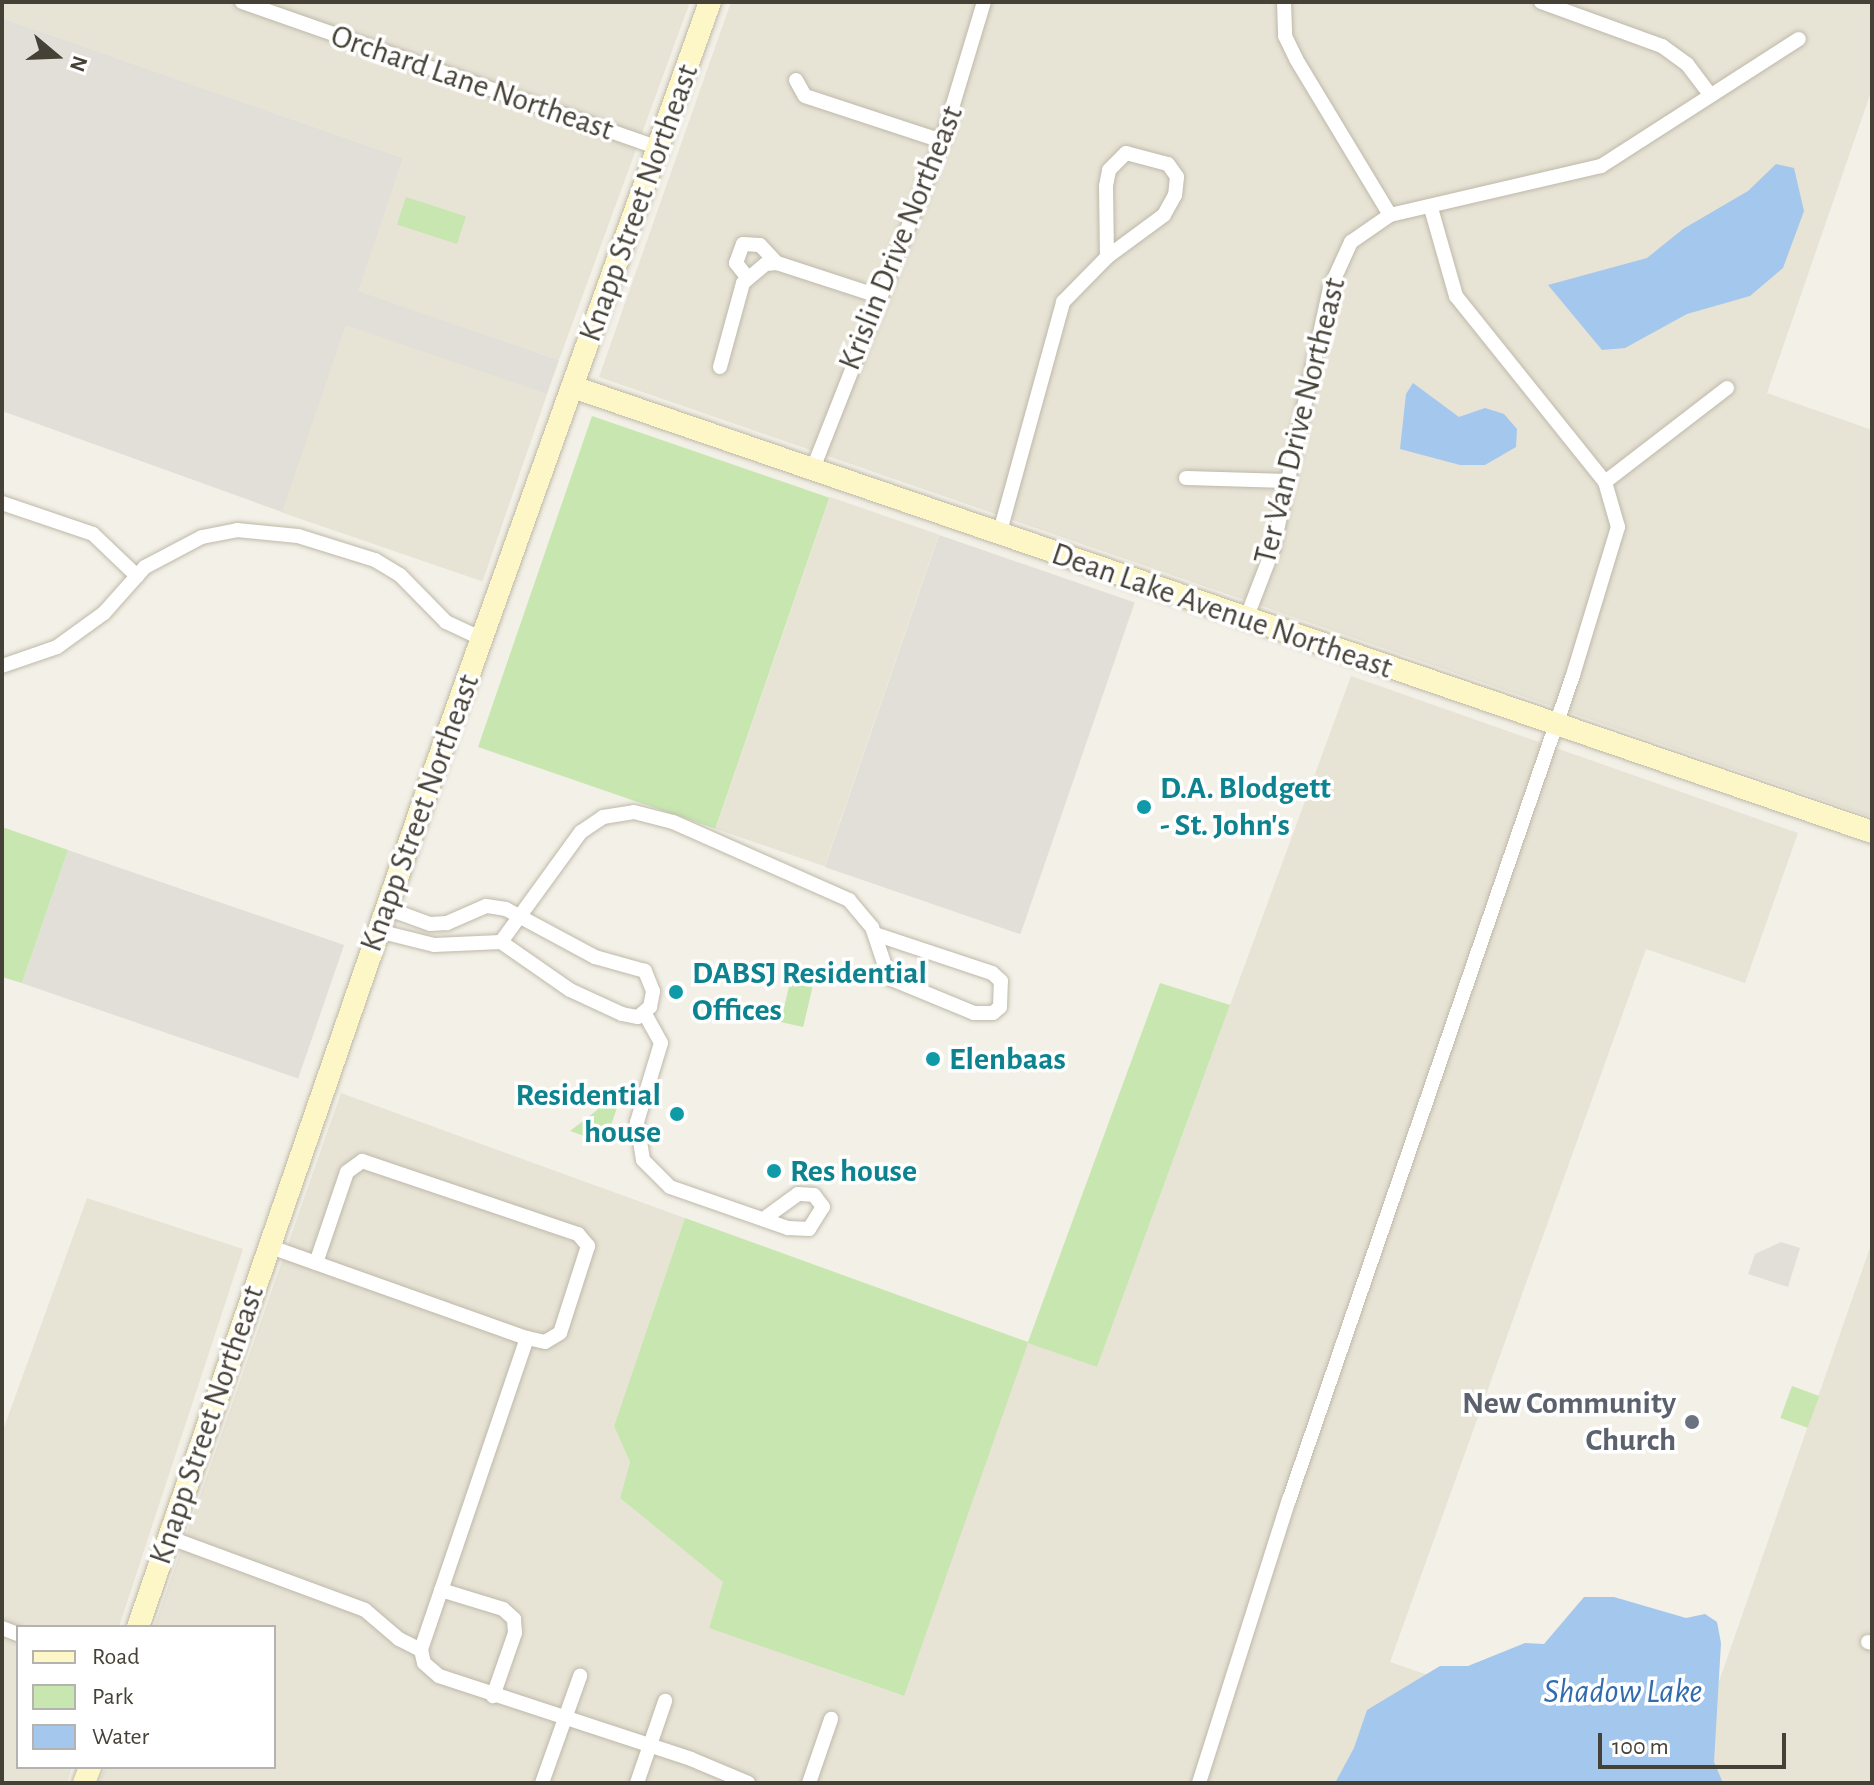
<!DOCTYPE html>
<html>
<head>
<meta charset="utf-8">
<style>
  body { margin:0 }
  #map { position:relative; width:1874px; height:1785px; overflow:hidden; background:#f3f0e7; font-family:"Alegreya Sans",sans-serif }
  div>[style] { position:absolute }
  .residential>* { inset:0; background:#e7e3d5; transform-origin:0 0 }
  .industrial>* { inset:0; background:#e2dfd8; transform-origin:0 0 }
  .green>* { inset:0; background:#c7e6b0; transform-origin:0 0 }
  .water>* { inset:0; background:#a4c7ee }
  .roads { filter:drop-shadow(0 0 2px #beb9a9) drop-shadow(0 0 2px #beb9a9) }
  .street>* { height:14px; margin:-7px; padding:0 7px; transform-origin:7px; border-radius:7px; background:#fff }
  .secondary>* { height:22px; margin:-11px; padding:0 11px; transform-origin:11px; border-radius:11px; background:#fdf6c6 }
  .dots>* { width:22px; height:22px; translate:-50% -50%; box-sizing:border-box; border:4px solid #fff; border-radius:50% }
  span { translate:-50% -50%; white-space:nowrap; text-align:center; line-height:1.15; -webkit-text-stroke:7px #fff; paint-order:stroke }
  .street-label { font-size:32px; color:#454136 }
  .culture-label { font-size:32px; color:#0d838f; font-weight:700 }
  .left { translate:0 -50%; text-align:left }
  .right { translate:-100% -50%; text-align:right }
  .worship-label { font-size:32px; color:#5b616d; font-weight:700 }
  .water-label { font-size:34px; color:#326bae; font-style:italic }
  .frame { position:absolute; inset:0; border:4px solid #454136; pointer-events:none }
  .legend { position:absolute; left:16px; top:1625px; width:260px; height:144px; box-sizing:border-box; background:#fff; border:2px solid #b5b3af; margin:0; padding:10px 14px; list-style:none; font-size:24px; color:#454136 }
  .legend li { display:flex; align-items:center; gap:16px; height:40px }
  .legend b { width:40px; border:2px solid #b5b3af }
  .north { position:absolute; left:16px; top:16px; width:80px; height:80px; -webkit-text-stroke:6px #fff; paint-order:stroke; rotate:109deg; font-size:22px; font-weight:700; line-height:32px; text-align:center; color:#454136 }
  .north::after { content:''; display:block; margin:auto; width:28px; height:36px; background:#454136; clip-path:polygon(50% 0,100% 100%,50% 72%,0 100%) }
  .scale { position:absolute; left:1598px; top:1733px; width:188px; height:36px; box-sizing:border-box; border:4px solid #454136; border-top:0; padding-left:10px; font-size:24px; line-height:28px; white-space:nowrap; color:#454136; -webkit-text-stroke:6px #fff; paint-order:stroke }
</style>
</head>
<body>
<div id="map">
  <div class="residential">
    <div style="clip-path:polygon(2px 2px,690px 2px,559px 360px,357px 291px,403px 158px,2px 18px)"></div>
    <div style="clip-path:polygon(731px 2px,1872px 2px,1872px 89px,1767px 393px,1872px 430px,1872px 817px,599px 377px)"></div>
    <div style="left:346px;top:324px;width:213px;height:199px;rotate:19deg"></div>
    <div style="left:830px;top:497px;width:115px;height:351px;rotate:19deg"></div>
    <div style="clip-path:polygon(1351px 676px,1798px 833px,1745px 983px,1646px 949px,1390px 1662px,1690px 1765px,1872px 1242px,1872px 1783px,99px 1783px,105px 1767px,274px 1767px,274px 1627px,154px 1627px,341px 1093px,685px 1218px,614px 1426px,630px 1462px,620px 1498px,723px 1582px,709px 1628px,903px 1696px,1028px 1342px,1097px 1367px)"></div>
    <div style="clip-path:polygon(87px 1198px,243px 1249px,119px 1627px,18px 1627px,18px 1767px,72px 1767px,67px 1783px,2px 1783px,2px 1433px)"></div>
  </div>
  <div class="industrial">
    <div style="clip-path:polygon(2px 18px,403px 158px,358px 291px,559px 360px,547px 394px,346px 325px,282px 512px,2px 411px)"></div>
    <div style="left:939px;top:535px;width:207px;height:351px;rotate:19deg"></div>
    <div style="left:68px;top:850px;width:292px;height:141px;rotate:19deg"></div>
    <div style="clip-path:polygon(1781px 1242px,1800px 1248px,1788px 1287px,1748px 1274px,1755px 1254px)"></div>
  </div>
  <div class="green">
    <div style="left:406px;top:197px;width:63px;height:29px;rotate:18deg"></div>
    <div style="left:592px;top:416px;width:251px;height:350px;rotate:19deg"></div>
    <div style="clip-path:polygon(2px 827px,68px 850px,22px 983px,2px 977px)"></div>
    <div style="left:790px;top:982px;width:23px;height:41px;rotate:13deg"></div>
    <div style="clip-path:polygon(1160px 983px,1230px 1005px,1097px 1367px,1028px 1343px,904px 1696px,709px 1628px,723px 1582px,620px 1498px,630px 1462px,614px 1426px,685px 1218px,1028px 1342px)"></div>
    <div style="clip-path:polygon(620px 1099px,605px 1143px,570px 1131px,610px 1100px)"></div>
    <div style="left:1792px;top:1386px;width:29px;height:34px;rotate:20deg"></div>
  </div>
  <div class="water">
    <div style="clip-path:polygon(1776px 164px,1794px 168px,1804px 211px,1783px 268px,1750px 296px,1687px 314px,1625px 348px,1602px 350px,1548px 285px,1647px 258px,1683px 229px,1748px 191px)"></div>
    <div style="clip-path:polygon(1413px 383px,1459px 417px,1485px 408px,1504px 414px,1517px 429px,1516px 447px,1485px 465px,1460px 465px,1400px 449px,1406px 394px)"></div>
    <div style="clip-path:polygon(1584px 1597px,1614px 1597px,1686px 1618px,1705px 1614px,1717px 1622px,1721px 1643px,1714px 1762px,1723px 1783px,1335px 1783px,1354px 1748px,1367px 1710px,1440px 1666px,1468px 1666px,1525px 1643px,1544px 1644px)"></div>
  </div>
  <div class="roads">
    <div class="street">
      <div style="left:242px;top:2px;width:441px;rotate:19.3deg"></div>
      <div style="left:1284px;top:2px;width:34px;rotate:88deg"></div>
      <div style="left:1285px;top:36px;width:25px;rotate:64deg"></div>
      <div style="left:1296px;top:59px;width:182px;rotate:58.9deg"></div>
      <div style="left:1541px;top:2px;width:129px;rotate:20deg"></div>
      <div style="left:1662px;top:46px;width:31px;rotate:36deg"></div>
      <div style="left:1687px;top:64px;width:39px;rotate:53deg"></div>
      <div style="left:796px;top:80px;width:18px;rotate:61deg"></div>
      <div style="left:805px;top:96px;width:144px;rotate:18.2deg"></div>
      <div style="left:1126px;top:153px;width:43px;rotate:14.7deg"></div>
      <div style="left:1168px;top:164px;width:16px;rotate:55deg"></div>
      <div style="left:1177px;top:177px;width:18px;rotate:96deg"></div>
      <div style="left:1175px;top:195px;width:23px;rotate:119deg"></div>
      <div style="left:1164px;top:215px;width:71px;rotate:143.6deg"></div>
      <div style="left:1107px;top:257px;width:71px;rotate:-90.8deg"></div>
      <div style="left:1106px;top:186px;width:16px;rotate:-79deg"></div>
      <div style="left:1109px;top:170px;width:24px;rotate:-45deg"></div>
      <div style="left:747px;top:277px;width:18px;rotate:-128deg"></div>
      <div style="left:736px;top:263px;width:20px;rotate:-70deg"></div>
      <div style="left:743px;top:244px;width:17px;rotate:3deg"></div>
      <div style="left:760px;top:245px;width:25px;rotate:47deg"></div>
      <div style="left:720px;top:367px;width:87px;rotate:-74.7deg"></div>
      <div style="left:743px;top:283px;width:30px;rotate:-40deg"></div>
      <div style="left:766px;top:264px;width:11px;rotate:-5deg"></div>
      <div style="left:777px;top:263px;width:106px;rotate:18.1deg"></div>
      <div style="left:812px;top:471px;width:355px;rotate:-68.5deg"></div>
      <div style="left:942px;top:141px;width:145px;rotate:-73.2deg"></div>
      <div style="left:1186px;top:478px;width:102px;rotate:1.7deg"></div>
      <div style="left:1605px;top:482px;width:154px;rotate:-37.6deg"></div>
      <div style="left:2px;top:503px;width:96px;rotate:18.8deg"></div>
      <div style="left:93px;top:534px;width:61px;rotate:43.7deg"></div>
      <div style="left:999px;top:535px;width:242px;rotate:-74.6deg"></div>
      <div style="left:1063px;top:302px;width:63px;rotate:-45.6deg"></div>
      <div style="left:1246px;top:619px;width:75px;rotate:-68.9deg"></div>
      <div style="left:1273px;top:549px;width:267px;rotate:-77.7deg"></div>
      <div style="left:1330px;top:288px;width:51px;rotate:-65.5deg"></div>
      <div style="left:1351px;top:242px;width:47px;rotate:-34.7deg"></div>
      <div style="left:1390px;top:215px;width:217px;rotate:-13.1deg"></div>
      <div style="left:1601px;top:166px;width:235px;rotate:-32.7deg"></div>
      <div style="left:2px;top:666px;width:58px;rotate:-19.1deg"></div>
      <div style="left:57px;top:647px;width:58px;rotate:-35.9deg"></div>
      <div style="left:104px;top:613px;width:62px;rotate:-48.3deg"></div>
      <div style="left:145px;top:567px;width:64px;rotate:-27.8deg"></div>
      <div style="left:202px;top:537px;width:36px;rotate:-11deg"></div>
      <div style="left:237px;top:530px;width:61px;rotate:5.6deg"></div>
      <div style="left:298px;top:536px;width:81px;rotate:17.3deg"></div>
      <div style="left:375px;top:560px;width:29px;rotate:31deg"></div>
      <div style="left:400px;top:575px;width:66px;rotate:45.6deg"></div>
      <div style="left:446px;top:622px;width:40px;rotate:25deg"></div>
      <div style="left:378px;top:931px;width:58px;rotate:14deg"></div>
      <div style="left:434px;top:945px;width:67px;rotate:-2.6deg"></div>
      <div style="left:501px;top:942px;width:84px;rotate:34.8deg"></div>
      <div style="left:570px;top:990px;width:57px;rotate:24.8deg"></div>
      <div style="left:622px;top:1014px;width:16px;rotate:11deg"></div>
      <div style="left:638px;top:1017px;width:16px;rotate:-40deg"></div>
      <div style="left:650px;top:1007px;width:16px;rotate:-79deg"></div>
      <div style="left:653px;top:991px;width:22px;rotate:-112deg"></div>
      <div style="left:645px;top:971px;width:52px;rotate:-164.4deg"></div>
      <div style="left:595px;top:957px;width:101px;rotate:-151.7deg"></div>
      <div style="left:506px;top:909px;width:20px;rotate:-171deg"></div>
      <div style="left:486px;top:906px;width:43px;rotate:156.4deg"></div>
      <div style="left:447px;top:923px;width:17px;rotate:177deg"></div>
      <div style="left:430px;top:924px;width:47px;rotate:-160deg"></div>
      <div style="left:501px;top:942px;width:136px;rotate:-54deg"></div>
      <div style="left:581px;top:832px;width:27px;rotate:-34deg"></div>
      <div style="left:603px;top:817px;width:31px;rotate:-9deg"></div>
      <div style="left:634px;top:812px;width:40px;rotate:14.4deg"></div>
      <div style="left:673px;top:822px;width:193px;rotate:23.9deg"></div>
      <div style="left:849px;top:900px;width:35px;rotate:50deg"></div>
      <div style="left:872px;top:927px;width:54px;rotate:71.6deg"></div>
      <div style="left:889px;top:978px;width:92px;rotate:22.4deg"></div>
      <div style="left:974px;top:1013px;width:19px"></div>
      <div style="left:993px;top:1013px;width:9px;rotate:-41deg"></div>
      <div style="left:1000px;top:1007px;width:26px;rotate:-88deg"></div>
      <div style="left:1001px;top:981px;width:12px;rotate:-138deg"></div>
      <div style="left:992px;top:973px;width:123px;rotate:-161.6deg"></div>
      <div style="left:645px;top:1014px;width:33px;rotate:61deg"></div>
      <div style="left:661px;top:1043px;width:83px;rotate:106.9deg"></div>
      <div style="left:637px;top:1122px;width:38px;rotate:81deg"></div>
      <div style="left:643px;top:1160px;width:38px;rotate:45deg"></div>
      <div style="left:670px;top:1187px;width:125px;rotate:19.2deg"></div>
      <div style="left:788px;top:1228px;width:21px;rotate:3deg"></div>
      <div style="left:809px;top:1229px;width:26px;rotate:-58deg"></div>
      <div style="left:823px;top:1207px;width:15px;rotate:-127deg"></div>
      <div style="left:814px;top:1195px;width:16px;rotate:-176deg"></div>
      <div style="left:798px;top:1194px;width:39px;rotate:144deg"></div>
      <div style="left:268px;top:1246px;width:275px;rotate:19.6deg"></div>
      <div style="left:316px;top:1263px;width:96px;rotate:-71.2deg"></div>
      <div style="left:347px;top:1172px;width:19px;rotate:-36deg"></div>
      <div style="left:362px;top:1161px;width:228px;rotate:18.7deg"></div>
      <div style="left:578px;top:1234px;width:16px;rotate:50deg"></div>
      <div style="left:588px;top:1246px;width:91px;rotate:107.8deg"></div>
      <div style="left:560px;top:1333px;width:17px;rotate:149deg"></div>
      <div style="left:545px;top:1342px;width:18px;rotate:-167deg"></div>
      <div style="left:527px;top:1338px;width:330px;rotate:108.8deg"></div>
      <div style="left:168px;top:1537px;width:210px;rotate:20.3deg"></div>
      <div style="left:365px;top:1610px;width:45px;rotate:40.5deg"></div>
      <div style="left:399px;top:1639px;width:25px;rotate:27deg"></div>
      <div style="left:421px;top:1650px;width:13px;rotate:77deg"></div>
      <div style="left:424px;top:1663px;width:20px;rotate:41deg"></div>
      <div style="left:439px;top:1676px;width:265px;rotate:18.2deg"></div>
      <div style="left:691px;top:1759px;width:62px;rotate:22.8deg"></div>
      <div style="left:441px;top:1590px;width:65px;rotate:17deg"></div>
      <div style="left:503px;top:1609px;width:15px;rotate:42deg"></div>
      <div style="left:514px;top:1619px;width:14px;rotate:86deg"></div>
      <div style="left:515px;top:1633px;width:67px;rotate:109.2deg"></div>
      <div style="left:2px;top:1628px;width:17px;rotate:21deg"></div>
      <div style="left:1868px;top:1642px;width:4px;rotate:14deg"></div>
      <div style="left:542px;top:1783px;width:114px;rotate:-70.4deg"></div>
      <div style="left:637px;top:1783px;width:87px;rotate:-71.1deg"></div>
      <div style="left:809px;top:1783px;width:68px;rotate:-71deg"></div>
      <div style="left:1199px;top:1783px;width:297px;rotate:-72.4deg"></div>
      <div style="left:1289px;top:1500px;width:873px;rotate:-71deg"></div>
      <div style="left:1573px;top:675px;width:155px;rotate:-73.1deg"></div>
      <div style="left:1618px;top:527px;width:47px;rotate:-106.1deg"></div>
      <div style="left:1605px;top:482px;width:238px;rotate:-128.7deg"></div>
      <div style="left:1456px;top:296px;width:91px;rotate:-105.9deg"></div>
    </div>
    <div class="secondary">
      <div style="left:573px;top:387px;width:1373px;rotate:18.91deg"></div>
      <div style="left:138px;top:1627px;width:896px;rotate:-70.92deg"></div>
      <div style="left:431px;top:780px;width:827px;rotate:-70.27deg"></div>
      <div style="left:84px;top:1783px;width:17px;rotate:-69deg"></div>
    </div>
  </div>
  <div class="dots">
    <div style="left:1144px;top:807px;background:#0f9aa8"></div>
    <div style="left:676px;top:992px;background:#0f9aa8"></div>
    <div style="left:933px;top:1059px;background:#0f9aa8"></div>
    <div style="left:677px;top:1114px;background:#0f9aa8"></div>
    <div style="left:774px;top:1171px;background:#0f9aa8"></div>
    <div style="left:1692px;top:1422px;background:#6b7280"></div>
  </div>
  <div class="street-label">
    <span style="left:472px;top:83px;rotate:19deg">Orchard Lane Northeast</span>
    <span style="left:639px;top:203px;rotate:-70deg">Knapp Street Northeast</span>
    <span style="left:901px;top:238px;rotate:-68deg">Krislin Drive Northeast</span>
    <span style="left:1300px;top:421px;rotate:-76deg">Ter Van Drive Northeast</span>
    <span style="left:1222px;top:611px;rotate:19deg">Dean Lake Avenue Northeast</span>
    <span style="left:420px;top:813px;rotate:-70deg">Knapp Street Northeast</span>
    <span style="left:207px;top:1425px;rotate:-71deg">Knapp Street Northeast</span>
  </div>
  <div class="culture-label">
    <span class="left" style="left:1160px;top:807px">D.A. Blodgett<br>- St. John's</span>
    <span class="left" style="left:692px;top:992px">DABSJ Residential<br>Offices</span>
    <span class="left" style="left:949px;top:1059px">Elenbaas</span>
    <span class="right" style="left:661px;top:1114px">Residential<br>house</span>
    <span class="left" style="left:790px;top:1171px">Res house</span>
  </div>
  <div class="worship-label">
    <span class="right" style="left:1676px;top:1422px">New Community<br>Church</span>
  </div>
  <div class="water-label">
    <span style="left:1623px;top:1693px">Shadow Lake</span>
  </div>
  <div class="frame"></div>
  <ul class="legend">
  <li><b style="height:10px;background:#fdf6c6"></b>Road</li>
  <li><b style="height:22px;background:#c7e6b0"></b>Park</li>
  <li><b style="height:22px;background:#a4c7ee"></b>Water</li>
  </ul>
  <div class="north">N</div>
  <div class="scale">100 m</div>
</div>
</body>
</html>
